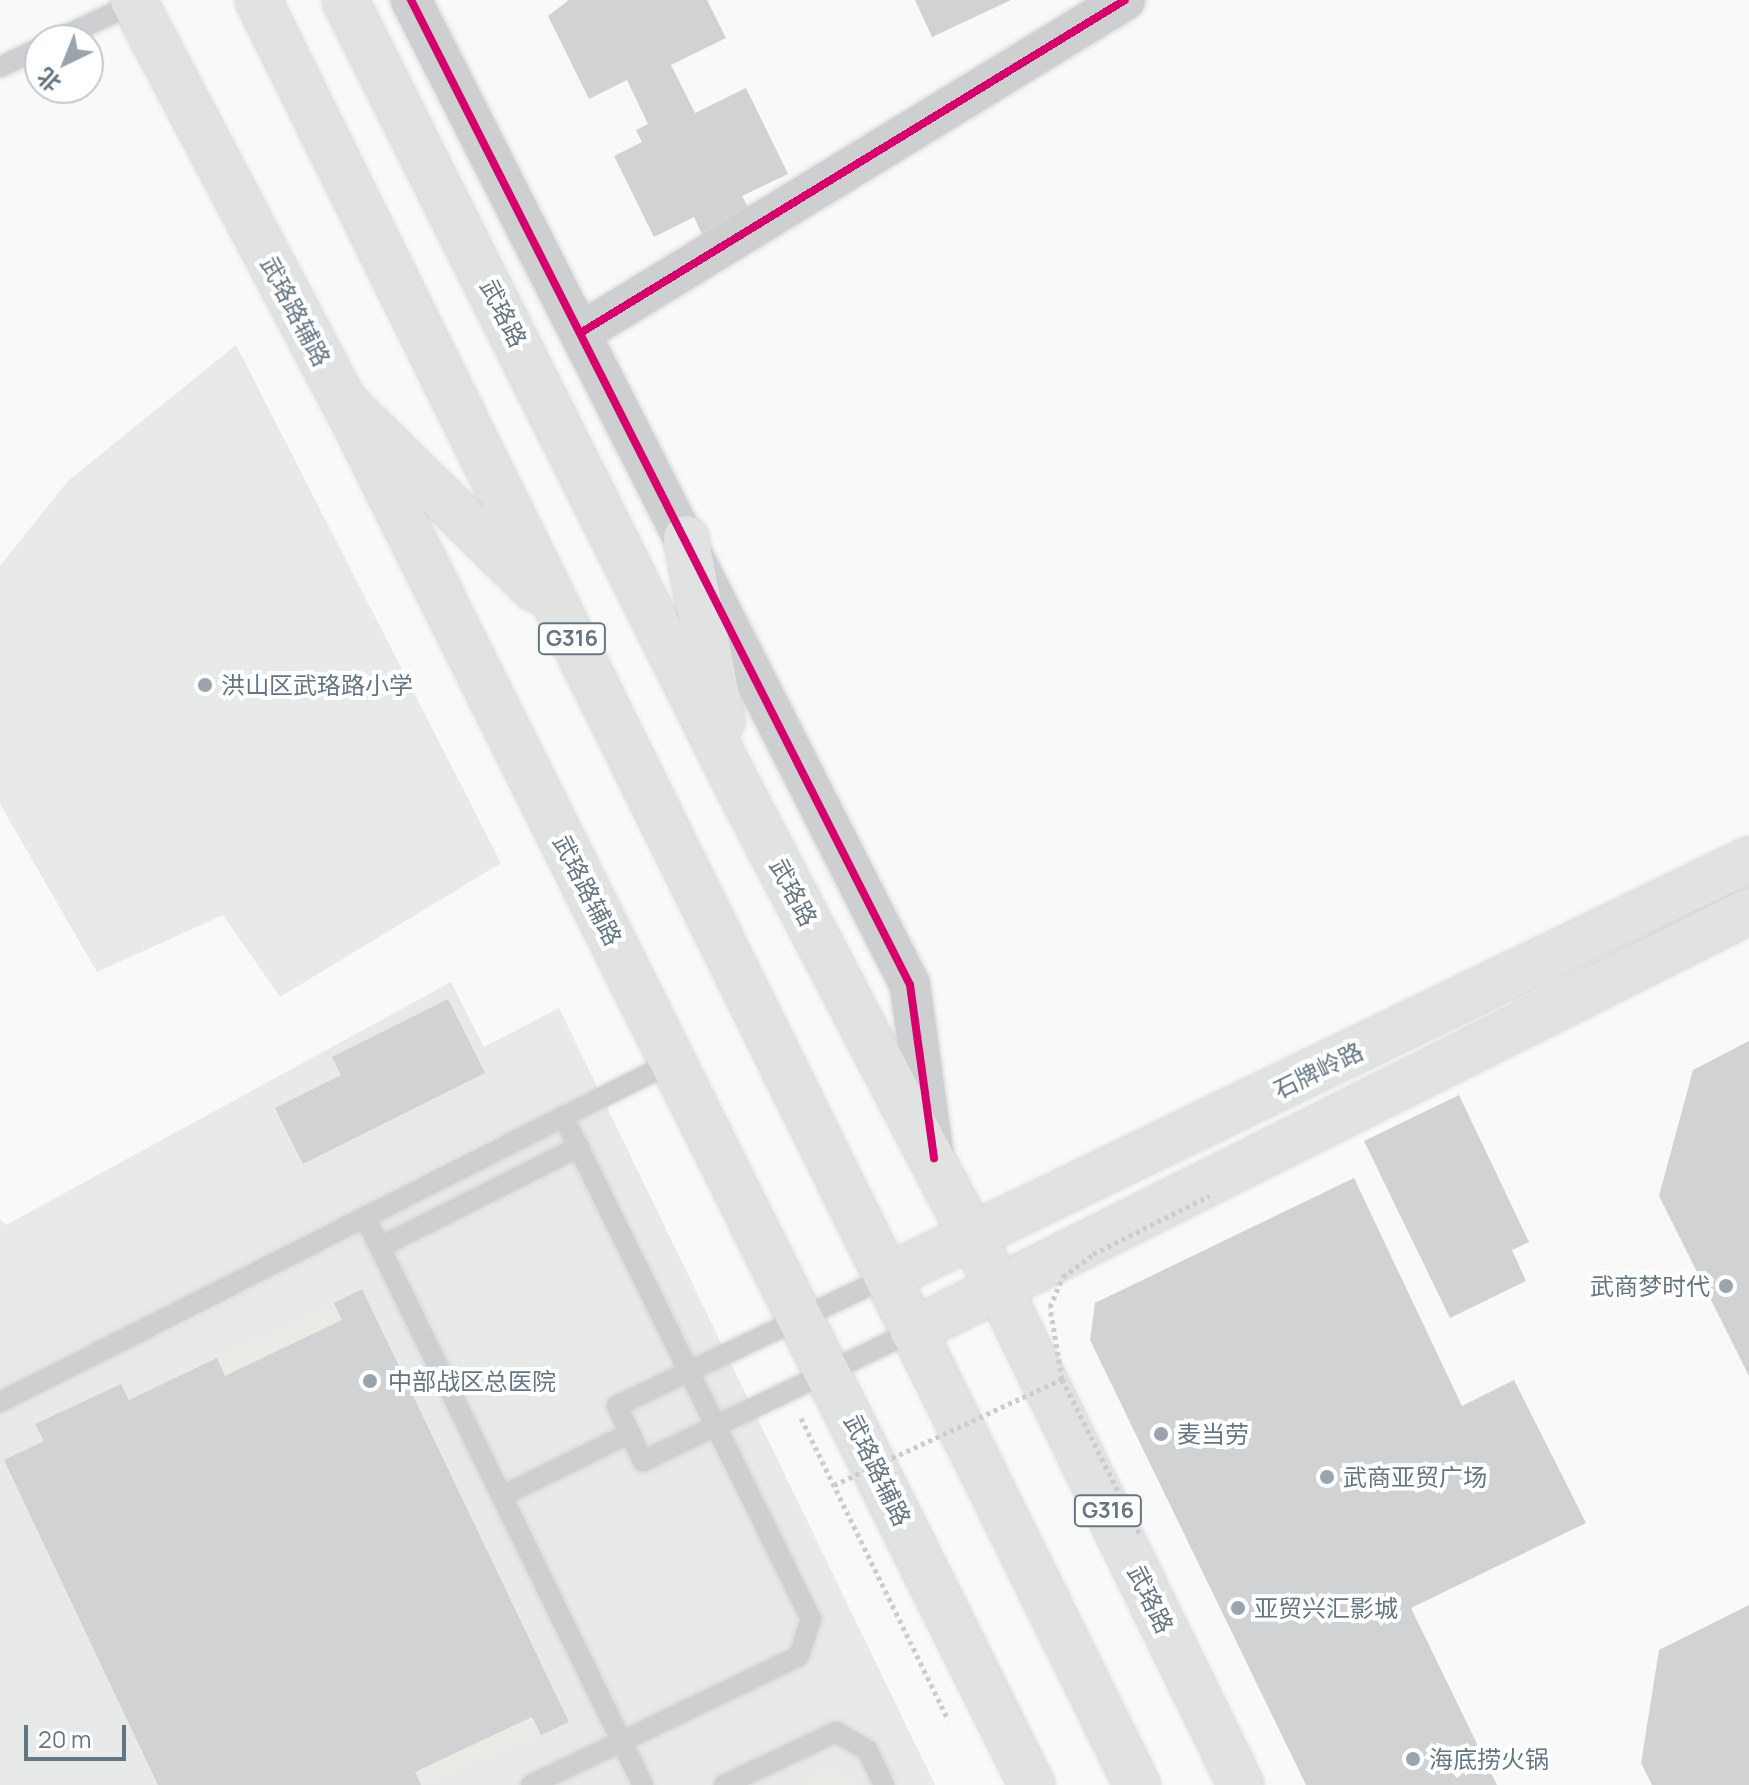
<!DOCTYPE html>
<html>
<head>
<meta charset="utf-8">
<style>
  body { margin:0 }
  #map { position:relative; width:1749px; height:1785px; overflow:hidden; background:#f9f9f9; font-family:Manrope,"Noto Sans SC",sans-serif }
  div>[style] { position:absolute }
  .built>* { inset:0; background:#e8e9e9 }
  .green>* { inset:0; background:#e8ebe6; transform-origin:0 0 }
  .building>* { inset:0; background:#d0d2d3 }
  .path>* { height:5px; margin-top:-2.5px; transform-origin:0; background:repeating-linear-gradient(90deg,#cbcccd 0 4px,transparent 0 8px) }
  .roads { filter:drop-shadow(0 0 2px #d5d6d7) drop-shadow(0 0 2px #d5d6d7) }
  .lane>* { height:20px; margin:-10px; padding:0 10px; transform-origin:10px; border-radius:10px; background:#cecfd0 }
  .street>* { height:40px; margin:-20px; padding:0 20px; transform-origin:20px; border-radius:20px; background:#cecfd0 }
  .secondary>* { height:44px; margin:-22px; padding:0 22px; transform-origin:22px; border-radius:22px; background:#e1e2e2 }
  .primary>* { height:44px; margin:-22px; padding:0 22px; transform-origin:22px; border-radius:22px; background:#e1e2e2 }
  .highway>* { height:44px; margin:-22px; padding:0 22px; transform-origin:22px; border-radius:22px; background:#e1e2e2 }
  .path-bridge>* { height:5px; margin-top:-2.5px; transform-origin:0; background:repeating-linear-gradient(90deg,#cbcccd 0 4px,transparent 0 8px) }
  .cycleway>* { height:8px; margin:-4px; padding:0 4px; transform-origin:4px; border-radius:4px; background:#d6006c }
  .dots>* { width:22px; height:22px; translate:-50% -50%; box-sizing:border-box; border:4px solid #fff; border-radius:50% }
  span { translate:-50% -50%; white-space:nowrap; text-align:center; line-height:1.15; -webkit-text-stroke:8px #fff; paint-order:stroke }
  .shield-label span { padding:2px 6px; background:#fff; border:2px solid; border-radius:6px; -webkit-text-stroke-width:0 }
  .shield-label { font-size:22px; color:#657683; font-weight:700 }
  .street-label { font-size:24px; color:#657683 }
  .poi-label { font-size:24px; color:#657683 }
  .left { translate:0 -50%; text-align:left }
  .right { translate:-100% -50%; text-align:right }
  .north { position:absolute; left:24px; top:24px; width:80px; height:80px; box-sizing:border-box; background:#fff; border:2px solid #c1c8cd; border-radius:50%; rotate:223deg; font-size:22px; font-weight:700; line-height:32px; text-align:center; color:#657683 }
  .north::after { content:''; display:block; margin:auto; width:28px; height:36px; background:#99a4ac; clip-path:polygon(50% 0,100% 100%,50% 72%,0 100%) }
  .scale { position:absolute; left:24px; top:1725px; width:102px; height:36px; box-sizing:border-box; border:4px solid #657683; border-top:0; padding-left:10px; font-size:24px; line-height:28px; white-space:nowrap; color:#657683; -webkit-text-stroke:6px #fff; paint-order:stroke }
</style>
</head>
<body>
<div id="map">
  <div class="built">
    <div style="clip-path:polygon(236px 345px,501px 863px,280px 997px,223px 915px,97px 972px,0 804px,0 566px,68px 481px)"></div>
    <div style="clip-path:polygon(451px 982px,484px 1047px,559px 1008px,935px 1785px,0 1785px,0 1219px,6px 1225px)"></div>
  </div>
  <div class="green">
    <div style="left:334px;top:1303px;width:19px;height:129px;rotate:65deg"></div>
    <div style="clip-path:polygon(532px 1717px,541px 1735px,421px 1785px,415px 1772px)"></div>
    <div style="clip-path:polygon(838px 1769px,856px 1785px,808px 1785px,804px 1776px)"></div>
  </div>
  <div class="building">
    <div style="clip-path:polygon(569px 0,707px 0,726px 38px,671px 65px,695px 113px,746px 88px,788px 174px,742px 196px,753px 217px,705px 241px,694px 217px,654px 237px,614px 156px,642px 142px,636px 130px,648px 124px,627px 80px,589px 99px,548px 16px)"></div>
    <div style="clip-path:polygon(915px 0,1011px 0,932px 37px)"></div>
    <div style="clip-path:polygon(448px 999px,485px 1073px,303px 1164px,275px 1108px,341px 1075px,332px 1057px)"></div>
    <div style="clip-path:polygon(1749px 1041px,1749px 1376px,1659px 1196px,1693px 1070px)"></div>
    <div style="clip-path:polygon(1459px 1095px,1529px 1242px,1512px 1250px,1526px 1281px,1450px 1318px,1364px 1141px)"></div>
    <div style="clip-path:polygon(1354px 1178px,1462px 1406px,1514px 1380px,1586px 1523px,1411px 1608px,1497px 1785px,1306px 1785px,1090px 1340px,1095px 1303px)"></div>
    <div style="clip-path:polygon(362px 1289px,569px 1722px,541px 1735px,532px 1717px,415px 1772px,421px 1785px,158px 1785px,4px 1460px,44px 1441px,35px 1424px,121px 1384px,129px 1400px,217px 1358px,225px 1376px,342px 1320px,334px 1303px)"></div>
    <div style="clip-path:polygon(1749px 1605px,1749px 1785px,1652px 1785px,1641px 1763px,1659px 1650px)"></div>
  </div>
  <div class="path">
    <div style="left:801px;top:1418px;width:336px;rotate:64deg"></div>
  </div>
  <div class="roads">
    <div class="lane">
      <div style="left:56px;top:40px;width:87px;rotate:-25.1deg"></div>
      <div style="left:0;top:67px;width:44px;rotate:-25.4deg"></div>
      <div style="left:365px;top:1217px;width:632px;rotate:63.92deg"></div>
      <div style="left:380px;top:1247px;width:223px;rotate:-26.7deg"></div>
      <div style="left:887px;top:1277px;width:299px;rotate:154.5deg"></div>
      <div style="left:617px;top:1406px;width:61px;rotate:64.7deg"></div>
      <div style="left:643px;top:1461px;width:300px;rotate:-25.7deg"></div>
      <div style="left:0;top:1402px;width:755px;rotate:-26.84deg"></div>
      <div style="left:502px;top:1496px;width:143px;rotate:-26.2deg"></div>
      <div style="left:531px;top:1785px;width:297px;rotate:-25.7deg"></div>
      <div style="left:799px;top:1656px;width:39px;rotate:-72deg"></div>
      <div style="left:811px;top:1619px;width:561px;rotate:-116.25deg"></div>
      <div style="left:724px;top:1785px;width:124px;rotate:-25.3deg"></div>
      <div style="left:836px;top:1732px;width:36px;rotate:30deg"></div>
      <div style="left:867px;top:1750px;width:39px;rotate:64deg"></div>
    </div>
    <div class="street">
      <div style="left:411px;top:0;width:1104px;rotate:63.13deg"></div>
      <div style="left:910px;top:985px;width:171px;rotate:82.2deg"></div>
      <div style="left:582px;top:332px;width:636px;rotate:-31.44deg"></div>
    </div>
    <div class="secondary">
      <div style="left:887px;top:1277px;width:958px;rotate:-25.82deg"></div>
      <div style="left:913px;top:1331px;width:936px;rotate:-26.67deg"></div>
    </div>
    <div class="primary">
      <div style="left:133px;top:0;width:455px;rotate:62.3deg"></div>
      <div style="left:345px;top:403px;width:1543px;rotate:63.57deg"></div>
    </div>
    <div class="highway">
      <div style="left:258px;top:0;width:1990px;rotate:63.78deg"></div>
      <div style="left:345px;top:0;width:871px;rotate:63.46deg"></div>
      <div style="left:734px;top:779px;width:572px;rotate:62.49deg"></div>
      <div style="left:998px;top:1286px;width:555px;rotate:64.04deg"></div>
      <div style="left:345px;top:403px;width:266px;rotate:44.4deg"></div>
      <div style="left:686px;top:538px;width:187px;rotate:78.9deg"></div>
    </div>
  </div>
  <div class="path-bridge">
    <div style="left:834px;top:1485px;width:251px;rotate:-24.9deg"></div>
    <div style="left:1139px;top:1533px;width:172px;rotate:-116.6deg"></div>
    <div style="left:1062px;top:1379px;width:73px;rotate:-99.5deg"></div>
    <div style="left:1050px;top:1307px;width:33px;rotate:-67deg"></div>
    <div style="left:1063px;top:1277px;width:38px;rotate:-37deg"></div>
    <div style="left:1093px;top:1254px;width:130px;rotate:-26.6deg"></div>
  </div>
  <div class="cycleway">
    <div style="left:411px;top:0;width:1104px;rotate:63.13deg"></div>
    <div style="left:910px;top:985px;width:175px;rotate:82.1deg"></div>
    <div style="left:582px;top:332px;width:636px;rotate:-31.44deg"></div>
  </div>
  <div class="dots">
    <div style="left:205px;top:685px;background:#99a4ac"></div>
    <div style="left:1726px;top:1286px;background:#99a4ac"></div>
    <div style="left:370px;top:1381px;background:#99a4ac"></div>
    <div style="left:1161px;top:1434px;background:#99a4ac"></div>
    <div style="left:1327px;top:1477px;background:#99a4ac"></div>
    <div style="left:1238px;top:1608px;background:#99a4ac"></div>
    <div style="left:1413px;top:1759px;background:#99a4ac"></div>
  </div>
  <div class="shield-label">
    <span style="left:572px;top:639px">G316</span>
    <span style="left:1108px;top:1511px">G316</span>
  </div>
  <div class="street-label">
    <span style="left:296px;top:311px;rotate:62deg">武珞路辅路</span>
    <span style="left:504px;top:313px;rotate:63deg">武珞路</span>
    <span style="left:588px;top:890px;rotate:63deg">武珞路辅路</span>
    <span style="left:794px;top:892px;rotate:62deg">武珞路</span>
    <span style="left:1318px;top:1070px;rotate:-26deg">石牌岭路</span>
    <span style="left:878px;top:1470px;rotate:64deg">武珞路辅路</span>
    <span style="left:1151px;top:1599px;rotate:64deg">武珞路</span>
  </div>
  <div class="poi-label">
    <span class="left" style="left:221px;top:685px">洪山区武珞路小学</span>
    <span class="right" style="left:1710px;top:1286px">武商梦时代</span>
    <span class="left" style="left:388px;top:1381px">中部战区总医院</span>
    <span class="left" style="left:1177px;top:1434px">麦当劳</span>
    <span class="left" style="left:1343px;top:1477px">武商亚贸广场</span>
    <span class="left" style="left:1254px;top:1608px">亚贸兴汇影城</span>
    <span class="left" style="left:1429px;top:1759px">海底捞火锅</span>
  </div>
  <div class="north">北</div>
  <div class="scale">20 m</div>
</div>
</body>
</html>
